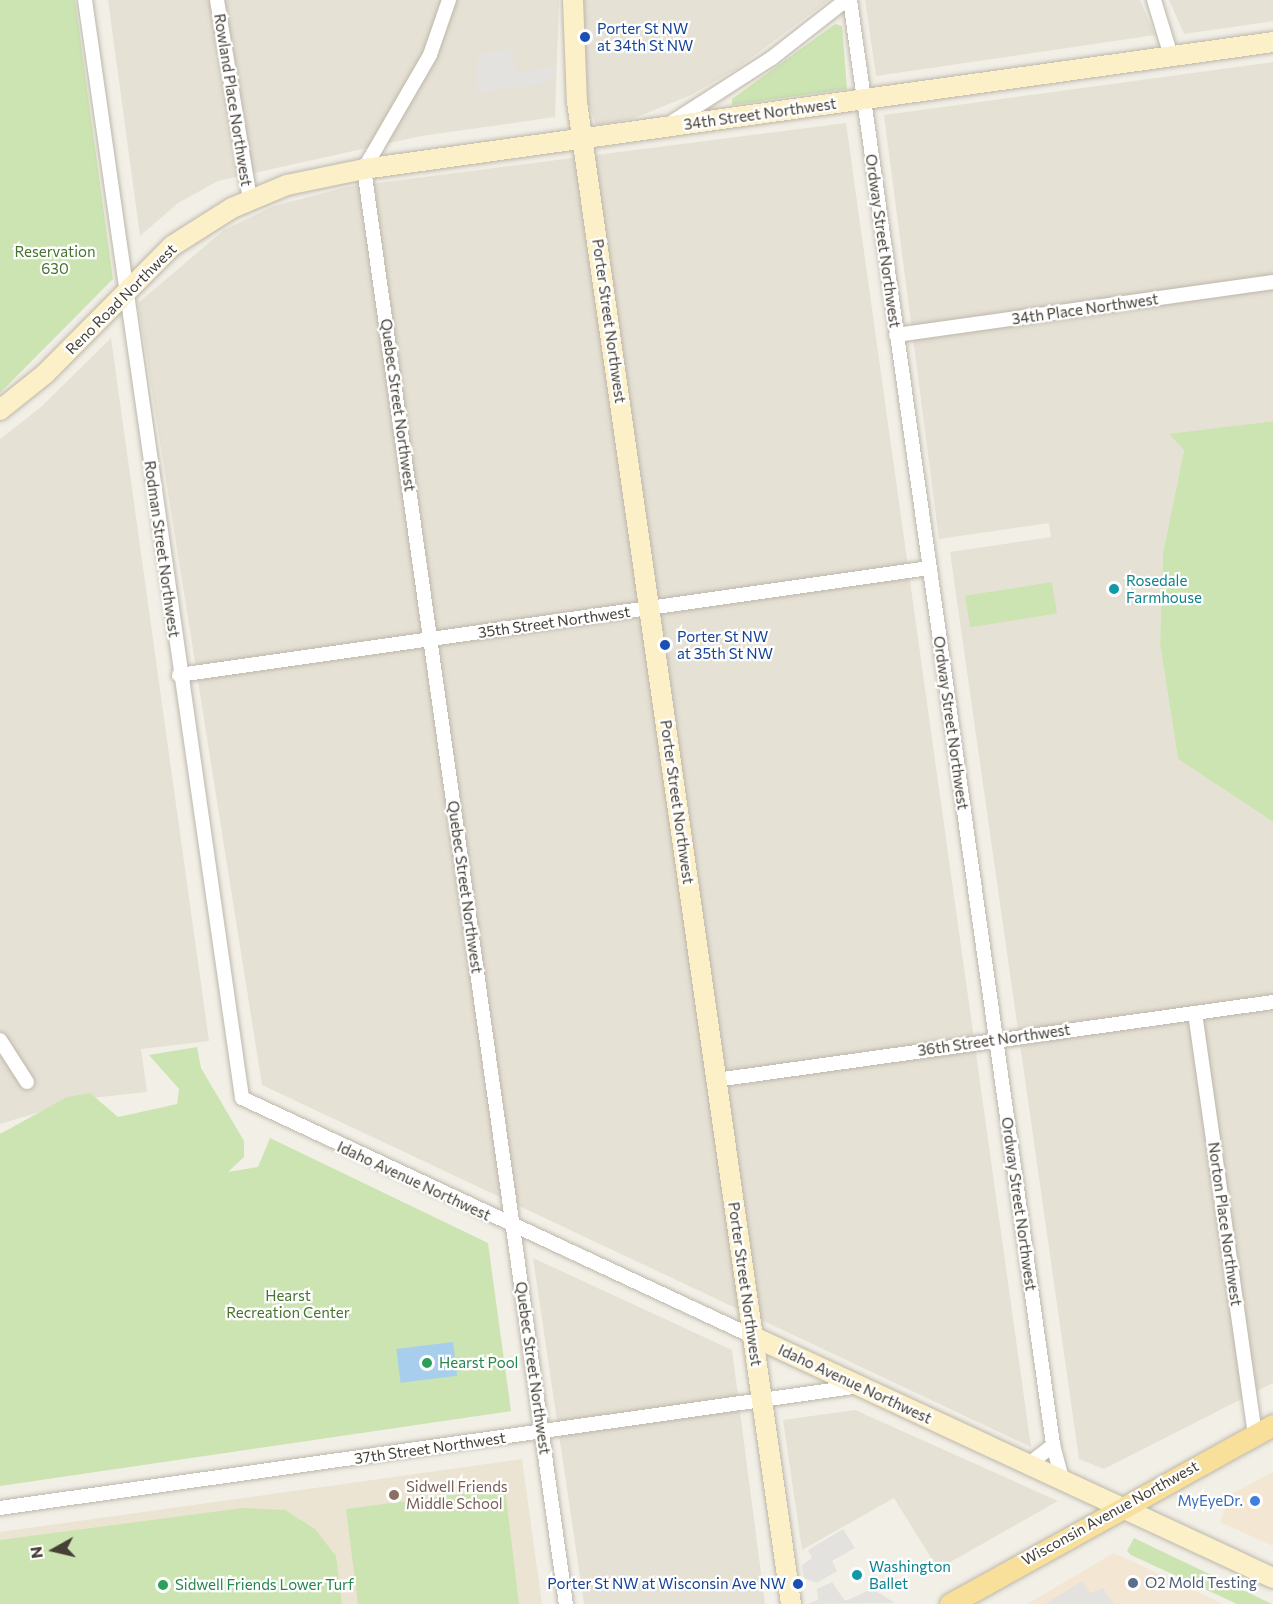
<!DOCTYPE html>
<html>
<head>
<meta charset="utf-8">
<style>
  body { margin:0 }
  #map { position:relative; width:1273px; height:1604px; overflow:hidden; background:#f2efe7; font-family:Commissioner,sans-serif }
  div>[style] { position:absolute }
  .residential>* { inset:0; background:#e6e1d5 }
  .commercial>* { inset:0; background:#f3e6d3 }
  .education>* { inset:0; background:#ebe4d2 }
  .green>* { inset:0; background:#cce4b2; transform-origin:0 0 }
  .parking>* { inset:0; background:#e4e2df }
  .water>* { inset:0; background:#a7ceec; transform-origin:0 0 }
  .roads { filter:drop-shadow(0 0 2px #bdb7aa) drop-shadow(0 0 2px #bdb7aa) }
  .street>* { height:14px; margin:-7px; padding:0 7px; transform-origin:7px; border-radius:7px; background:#fff }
  .secondary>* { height:20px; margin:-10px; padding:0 10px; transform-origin:10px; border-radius:10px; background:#fbf0c8 }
  .primary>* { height:21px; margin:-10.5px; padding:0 10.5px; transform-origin:10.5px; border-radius:10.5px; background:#f8e09a }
  .dots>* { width:16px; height:16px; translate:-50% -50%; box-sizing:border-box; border:3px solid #fff; border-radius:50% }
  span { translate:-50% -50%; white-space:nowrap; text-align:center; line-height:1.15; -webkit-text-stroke:4.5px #fff; paint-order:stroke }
  .transit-label { font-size:15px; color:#164399 }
  .left { translate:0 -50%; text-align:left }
  .right { translate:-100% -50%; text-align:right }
  .street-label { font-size:15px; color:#454036 }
  .park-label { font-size:15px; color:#46732d }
  .culture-label { font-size:15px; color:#0d838f }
  .leisure-label { font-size:15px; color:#27864d }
  .education-label { font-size:15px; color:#785e54 }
  .shop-label { font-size:15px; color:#366cbe }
  .service-label { font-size:15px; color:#4e5e75 }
  .north { position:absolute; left:24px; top:1520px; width:60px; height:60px; -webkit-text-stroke:4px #fff; paint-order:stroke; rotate:262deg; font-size:16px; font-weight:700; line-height:24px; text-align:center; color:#454036 }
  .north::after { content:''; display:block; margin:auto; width:21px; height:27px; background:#454036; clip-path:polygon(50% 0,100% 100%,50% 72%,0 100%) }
</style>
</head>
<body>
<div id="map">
  <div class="residential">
    <div style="clip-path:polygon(108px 0,559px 0,555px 117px,421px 136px,218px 181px,178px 203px,140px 236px)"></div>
    <div style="clip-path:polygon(583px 0,829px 0,736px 69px,691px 95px,632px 119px,596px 125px,588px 102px)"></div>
    <div style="clip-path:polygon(865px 0,1140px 0,1155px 35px,876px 76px)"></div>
    <div style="clip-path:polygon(1169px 0,1273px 0,1273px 21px,1184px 34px)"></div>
    <div style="clip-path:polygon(1273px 62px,1273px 421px,1170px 435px,1184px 450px,1163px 553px,1160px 644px,1178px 759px,1273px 822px,1273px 1383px,1104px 1469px,1079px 1459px,950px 552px,1051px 537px,1049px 523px,939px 539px,884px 115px)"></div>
    <div style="clip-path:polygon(846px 123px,1031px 1447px,262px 1085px,138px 303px,224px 230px,274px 206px,347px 187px)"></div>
    <div style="clip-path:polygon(111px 338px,209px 1041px,141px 1049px,147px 1092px,83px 1099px,0 1124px,0 439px,41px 407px)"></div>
    <div style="clip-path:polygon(533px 1258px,732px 1350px,765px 1604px,584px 1604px)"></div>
    <div style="clip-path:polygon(855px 1410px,1058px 1501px,938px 1569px,894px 1498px,802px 1550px,783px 1420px)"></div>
  </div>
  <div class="commercial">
    <div style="clip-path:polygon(1273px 1472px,1273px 1546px,1220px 1522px,1232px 1494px)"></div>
    <div style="clip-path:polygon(1114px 1553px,1223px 1604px,1027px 1604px)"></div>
  </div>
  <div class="education">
    <div style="clip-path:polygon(522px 1459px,542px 1604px,0 1604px,0 1532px)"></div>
  </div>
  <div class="green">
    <div style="clip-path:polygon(0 0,75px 0,113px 279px,0 393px)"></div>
    <div style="clip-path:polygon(835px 24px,842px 26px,847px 89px,732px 105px,732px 99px)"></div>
    <div style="clip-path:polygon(1273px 421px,1273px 822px,1178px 759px,1160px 644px,1163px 553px,1184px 450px,1169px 434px)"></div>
    <div style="left:1052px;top:582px;width:32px;height:88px;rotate:81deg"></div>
    <div style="clip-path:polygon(197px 1047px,201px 1068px,244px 1141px,244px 1157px,228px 1172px,258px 1167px,270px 1138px,488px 1243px,511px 1411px,0 1486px,0 1134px,67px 1097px,90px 1093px,118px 1117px,177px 1104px,179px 1089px,149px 1055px)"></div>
    <div style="clip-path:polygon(505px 1488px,519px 1604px,358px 1604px,346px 1509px)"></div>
    <div style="clip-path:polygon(243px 1508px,285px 1510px,315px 1529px,336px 1556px,342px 1604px,0 1604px,0 1540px)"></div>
    <div style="clip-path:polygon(1134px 1538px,1272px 1604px,1237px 1604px,1131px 1555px,1127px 1551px)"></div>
  </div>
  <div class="parking">
    <div style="clip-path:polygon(512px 49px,516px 72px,555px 67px,555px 76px,539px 84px,478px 93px,478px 54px)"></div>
    <div style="clip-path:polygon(843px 1529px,855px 1548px,832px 1561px,837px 1571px,817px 1583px,804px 1578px,802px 1565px,812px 1558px,808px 1550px)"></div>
    <div style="clip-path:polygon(1082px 1581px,1090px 1593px,1103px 1588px,1114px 1604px,1045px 1604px)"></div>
    <div style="clip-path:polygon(832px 1582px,845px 1601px,872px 1589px,895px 1603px,808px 1604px,818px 1600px,817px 1589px)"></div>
  </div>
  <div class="water">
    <div style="left:453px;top:1342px;width:34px;height:57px;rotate:83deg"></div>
  </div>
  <div class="roads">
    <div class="street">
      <div style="left:85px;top:0;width:1109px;rotate:81.86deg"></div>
      <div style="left:242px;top:1098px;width:563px;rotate:25.02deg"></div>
      <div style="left:217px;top:0;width:203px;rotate:80.6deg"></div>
      <div style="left:449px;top:0;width:58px;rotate:109.1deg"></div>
      <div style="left:430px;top:55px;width:132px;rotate:120.1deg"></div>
      <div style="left:364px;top:169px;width:1449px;rotate:81.99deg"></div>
      <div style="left:850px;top:0;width:1459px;rotate:82deg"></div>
      <div style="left:1053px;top:1445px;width:38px;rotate:75deg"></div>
      <div style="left:1154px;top:0;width:59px;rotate:73.1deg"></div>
      <div style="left:666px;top:126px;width:126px;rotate:-32.7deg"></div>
      <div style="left:772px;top:58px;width:94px;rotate:-38.1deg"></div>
      <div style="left:896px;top:335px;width:381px;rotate:-8deg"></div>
      <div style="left:179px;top:675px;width:758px;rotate:-8.12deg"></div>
      <div style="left:1195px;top:1013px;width:425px;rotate:81.9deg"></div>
      <div style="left:0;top:1040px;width:50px;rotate:57.3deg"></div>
      <div style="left:716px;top:1080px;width:562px;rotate:-7.97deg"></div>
      <div style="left:1029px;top:1464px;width:31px;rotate:-38deg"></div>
      <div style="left:0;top:1508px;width:869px;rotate:-8.07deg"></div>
    </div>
    <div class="secondary">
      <div style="left:573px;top:0;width:102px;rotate:87.8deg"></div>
      <div style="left:577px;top:102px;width:1517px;rotate:81.89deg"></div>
      <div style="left:0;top:410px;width:58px;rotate:-38.7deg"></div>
      <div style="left:45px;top:374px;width:180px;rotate:-45.2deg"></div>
      <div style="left:172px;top:246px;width:71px;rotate:-32.3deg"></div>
      <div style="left:232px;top:208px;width:60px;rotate:-22.7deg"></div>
      <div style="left:287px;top:185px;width:79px;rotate:-11.7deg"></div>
      <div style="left:364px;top:169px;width:918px;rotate:-7.95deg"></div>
      <div style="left:752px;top:1336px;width:574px;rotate:24.91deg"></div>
    </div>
    <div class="primary">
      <div style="left:950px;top:1604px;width:369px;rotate:-29deg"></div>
    </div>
  </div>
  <div class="dots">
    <div style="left:585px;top:37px;background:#1a4fb4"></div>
    <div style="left:1114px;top:589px;background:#0f9aa8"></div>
    <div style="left:665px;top:645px;background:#1a4fb4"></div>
    <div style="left:427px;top:1363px;background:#2e9e5b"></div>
    <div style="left:394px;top:1495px;background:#8d6e63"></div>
    <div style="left:1255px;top:1501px;background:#3f7fe0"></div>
    <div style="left:857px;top:1575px;background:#0f9aa8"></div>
    <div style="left:1133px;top:1583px;background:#5c6f8a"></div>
    <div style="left:798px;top:1584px;background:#1a4fb4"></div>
    <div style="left:163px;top:1585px;background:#2e9e5b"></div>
  </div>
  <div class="transit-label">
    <span class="left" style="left:597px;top:37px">Porter St NW<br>at 34th St NW</span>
    <span class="left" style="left:677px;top:645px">Porter St NW<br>at 35th St NW</span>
    <span class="right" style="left:786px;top:1584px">Porter St NW at Wisconsin Ave NW</span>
  </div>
  <div class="street-label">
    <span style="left:233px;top:100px;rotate:81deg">Rowland Place Northwest</span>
    <span style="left:760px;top:114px;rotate:-8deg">34th Street Northwest</span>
    <span style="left:883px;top:241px;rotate:82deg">Ordway Street Northwest</span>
    <span style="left:121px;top:299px;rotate:-45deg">Reno Road Northwest</span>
    <span style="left:1085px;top:309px;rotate:-8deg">34th Place Northwest</span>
    <span style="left:609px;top:321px;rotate:82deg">Porter Street Northwest</span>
    <span style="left:398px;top:405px;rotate:82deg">Quebec Street Northwest</span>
    <span style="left:162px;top:549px;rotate:82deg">Rodman Street Northwest</span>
    <span style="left:554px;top:622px;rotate:-8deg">35th Street Northwest</span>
    <span style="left:951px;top:723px;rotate:82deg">Ordway Street Northwest</span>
    <span style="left:677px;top:802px;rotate:82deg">Porter Street Northwest</span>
    <span style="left:465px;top:887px;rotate:82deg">Quebec Street Northwest</span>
    <span style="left:994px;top:1040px;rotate:-8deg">36th Street Northwest</span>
    <span style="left:414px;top:1181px;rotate:25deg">Idaho Avenue Northwest</span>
    <span style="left:1019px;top:1204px;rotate:82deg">Ordway Street Northwest</span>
    <span style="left:1225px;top:1224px;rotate:82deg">Norton Place Northwest</span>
    <span style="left:745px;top:1284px;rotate:82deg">Porter Street Northwest</span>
    <span style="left:533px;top:1368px;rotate:82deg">Quebec Street Northwest</span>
    <span style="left:855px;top:1384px;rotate:25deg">Idaho Avenue Northwest</span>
    <span style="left:430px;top:1448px;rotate:-8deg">37th Street Northwest</span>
    <span style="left:1110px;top:1513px;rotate:-29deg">Wisconsin Avenue Northwest</span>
  </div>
  <div class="park-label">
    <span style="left:55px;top:260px">Reservation<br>630</span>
    <span style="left:288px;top:1304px">Hearst<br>Recreation Center</span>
  </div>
  <div class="culture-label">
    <span class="left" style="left:1126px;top:589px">Rosedale<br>Farmhouse</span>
    <span class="left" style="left:869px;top:1575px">Washington<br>Ballet</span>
  </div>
  <div class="leisure-label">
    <span class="left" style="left:439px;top:1363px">Hearst Pool</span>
    <span class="left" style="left:175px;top:1585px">Sidwell Friends Lower Turf</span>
  </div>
  <div class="education-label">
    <span class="left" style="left:406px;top:1495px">Sidwell Friends<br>Middle School</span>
  </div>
  <div class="shop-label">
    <span class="right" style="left:1243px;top:1501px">MyEyeDr.</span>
  </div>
  <div class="service-label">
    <span class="left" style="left:1145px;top:1583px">O2 Mold Testing</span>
  </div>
  <div class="north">N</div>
</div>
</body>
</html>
